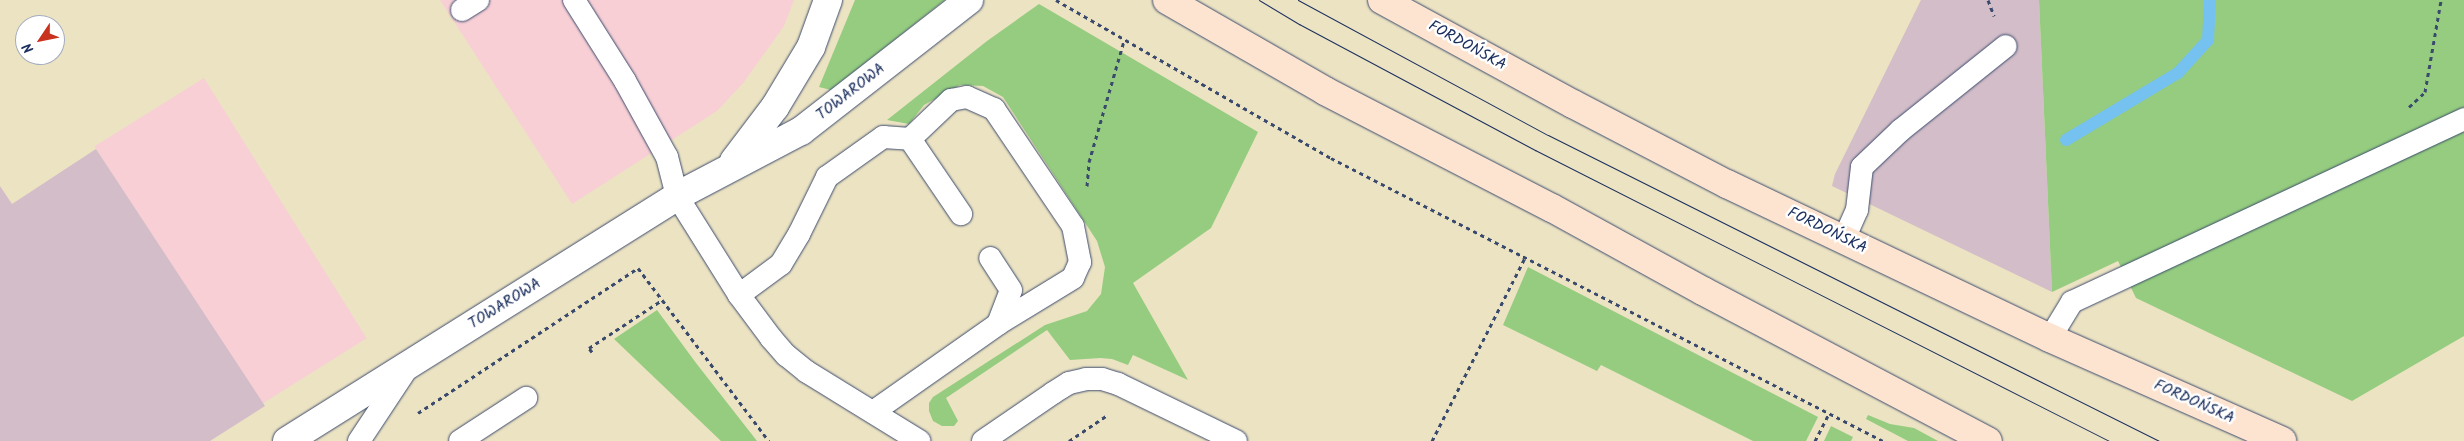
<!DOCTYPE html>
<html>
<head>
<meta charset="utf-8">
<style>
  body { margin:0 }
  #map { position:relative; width:2464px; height:441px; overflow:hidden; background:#ece3c3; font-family:Kalam,sans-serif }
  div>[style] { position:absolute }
  .built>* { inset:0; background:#f7cfd5; transform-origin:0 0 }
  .industrial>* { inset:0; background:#d2bdc8 }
  .green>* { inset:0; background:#95cc7f }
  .stream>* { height:12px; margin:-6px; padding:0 6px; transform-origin:6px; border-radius:6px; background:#75c1ef }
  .path>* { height:3px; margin-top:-1.5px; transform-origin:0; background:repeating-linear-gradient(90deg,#3a4a6d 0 4px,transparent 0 8px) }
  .roads { filter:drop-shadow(0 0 1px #3a4a6d) drop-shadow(0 0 1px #3a4a6d) }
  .service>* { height:22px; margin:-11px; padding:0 11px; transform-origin:11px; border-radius:11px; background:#fff }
  .minor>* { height:28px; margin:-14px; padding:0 14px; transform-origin:14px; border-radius:14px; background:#fff }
  .secondary>* { height:28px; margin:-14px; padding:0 14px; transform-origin:14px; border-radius:14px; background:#fde4d1 }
  .tram>* { height:1px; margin:-0.5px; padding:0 0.5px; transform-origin:0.5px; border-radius:0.5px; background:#1b2f5e }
  span { translate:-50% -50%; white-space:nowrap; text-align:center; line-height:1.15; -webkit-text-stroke:5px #fff; paint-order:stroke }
  .street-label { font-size:16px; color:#1b2f5e }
  .north { position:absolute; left:15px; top:15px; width:50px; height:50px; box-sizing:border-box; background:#fff; border:1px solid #a4acbf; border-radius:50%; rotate:236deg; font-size:14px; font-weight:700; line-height:20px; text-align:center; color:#1b2f5e }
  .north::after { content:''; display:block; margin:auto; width:18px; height:22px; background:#c8321e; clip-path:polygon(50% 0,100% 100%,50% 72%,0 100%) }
</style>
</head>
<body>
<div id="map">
  <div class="built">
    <div style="clip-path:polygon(440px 0,794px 0,784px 26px,744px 82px,717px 111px,572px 204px)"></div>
    <div style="left:204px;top:78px;width:307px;height:129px;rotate:58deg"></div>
  </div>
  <div class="industrial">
    <div style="clip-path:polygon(1921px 0,2039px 0,2052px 292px,1832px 186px,1835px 174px)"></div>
    <div style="clip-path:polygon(96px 149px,265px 406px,210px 441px,0 441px,0 186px,12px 204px)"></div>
  </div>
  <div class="green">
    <div style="clip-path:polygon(855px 0,945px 0,831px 90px,819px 87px)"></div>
    <div style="clip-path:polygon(2039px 0,2464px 0,2464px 336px,2352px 401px,2136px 298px,2118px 261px,2052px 292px)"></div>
    <div style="clip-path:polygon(1039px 4px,1258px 132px,1211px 228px,1133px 283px,1188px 380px,1133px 355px,1128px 365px,1112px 359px,1100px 358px,1070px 360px,1047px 330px,946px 398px,958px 421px,954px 426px,942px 426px,933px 421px,929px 411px,929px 403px,933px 397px,1045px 325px,1087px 311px,1101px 294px,1105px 267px,1097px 241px,1003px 97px,983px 86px,960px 85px,924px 105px,909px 124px,887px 120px,987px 41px)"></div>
    <div style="clip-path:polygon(1528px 267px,1818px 417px,1806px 441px,1753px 441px,1601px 365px,1597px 371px,1503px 325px)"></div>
    <div style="clip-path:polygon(657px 310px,696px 363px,757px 441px,721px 441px,614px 339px)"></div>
    <div style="clip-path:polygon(1868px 415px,1890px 424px,1914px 428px,1938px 441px,1908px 441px,1866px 419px)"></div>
    <div style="clip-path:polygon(1831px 426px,1853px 437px,1851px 441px,1824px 441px)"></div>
  </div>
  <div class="stream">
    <div style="left:2066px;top:140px;width:131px;rotate:-30.9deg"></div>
    <div style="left:2178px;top:73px;width:45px;rotate:-47.7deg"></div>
    <div style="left:2208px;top:40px;width:40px;rotate:-87.1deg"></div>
  </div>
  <div class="path">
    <div style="left:1056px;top:0;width:317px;rotate:29.9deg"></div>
    <div style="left:1331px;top:158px;width:620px;rotate:27.14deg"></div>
    <div style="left:1988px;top:0;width:17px;rotate:69deg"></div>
    <div style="left:2409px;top:107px;width:22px;rotate:-43deg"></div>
    <div style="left:2425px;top:92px;width:93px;rotate:-80.1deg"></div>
    <div style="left:1087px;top:186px;width:24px;rotate:-85deg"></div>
    <div style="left:1089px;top:162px;width:126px;rotate:-73.9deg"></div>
    <div style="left:638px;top:268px;width:217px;rotate:52.9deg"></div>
    <div style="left:592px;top:352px;width:5px;rotate:-127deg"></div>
    <div style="left:589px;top:348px;width:87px;rotate:-33.3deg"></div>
    <div style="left:418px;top:413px;width:263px;rotate:-33.4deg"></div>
    <div style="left:1069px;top:441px;width:45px;rotate:-34deg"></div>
    <div style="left:1432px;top:441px;width:205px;rotate:-63.1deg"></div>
    <div style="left:1815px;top:441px;width:29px;rotate:-63deg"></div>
  </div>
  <div class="roads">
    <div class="service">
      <div style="left:574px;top:0;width:96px;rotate:57.8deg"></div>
      <div style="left:625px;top:81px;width:87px;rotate:61.1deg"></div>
      <div style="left:667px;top:157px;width:40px;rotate:75.6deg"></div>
      <div style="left:677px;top:196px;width:117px;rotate:57.9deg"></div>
      <div style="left:739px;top:295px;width:54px;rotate:53.3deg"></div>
      <div style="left:771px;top:338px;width:23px;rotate:49deg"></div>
      <div style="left:786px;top:355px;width:27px;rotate:39deg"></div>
      <div style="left:807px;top:372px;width:132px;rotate:31.6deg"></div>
      <div style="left:462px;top:10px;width:19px;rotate:-32deg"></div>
      <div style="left:910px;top:139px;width:57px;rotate:-43.6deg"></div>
      <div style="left:951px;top:100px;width:16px;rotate:-11deg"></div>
      <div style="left:967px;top:97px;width:30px;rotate:24deg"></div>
      <div style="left:994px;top:109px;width:141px;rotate:56deg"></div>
      <div style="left:1073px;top:226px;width:37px;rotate:79deg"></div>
      <div style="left:1080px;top:262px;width:17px;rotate:114deg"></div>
      <div style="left:1073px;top:278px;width:88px;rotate:148.5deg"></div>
      <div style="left:1844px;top:239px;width:32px;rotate:-66deg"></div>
      <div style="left:1857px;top:210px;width:43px;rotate:-83.4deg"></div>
      <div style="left:1862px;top:167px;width:54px;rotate:-43.5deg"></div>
      <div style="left:1901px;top:130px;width:134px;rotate:-38.7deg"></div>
      <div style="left:739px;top:295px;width:52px;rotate:-36.4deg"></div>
      <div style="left:781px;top:264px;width:35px;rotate:-59deg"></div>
      <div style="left:799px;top:234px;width:64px;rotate:-63.8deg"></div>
      <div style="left:827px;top:177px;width:69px;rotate:-35.5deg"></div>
      <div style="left:883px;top:137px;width:27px;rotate:4deg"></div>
      <div style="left:910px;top:139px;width:91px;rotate:55.8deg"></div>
      <div style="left:2050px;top:338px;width:42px;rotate:-58.6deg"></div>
      <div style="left:2072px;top:302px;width:433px;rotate:-25deg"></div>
      <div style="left:873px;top:412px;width:153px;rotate:-35.1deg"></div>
      <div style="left:998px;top:324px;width:36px;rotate:-69deg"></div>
      <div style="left:1011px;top:290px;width:38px;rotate:-123deg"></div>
      <div style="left:359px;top:441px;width:89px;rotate:-56.5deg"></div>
      <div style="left:460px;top:441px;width:79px;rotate:-33.1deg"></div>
      <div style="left:983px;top:441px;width:85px;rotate:-34.4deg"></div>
      <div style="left:1053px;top:393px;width:19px;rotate:-32deg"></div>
      <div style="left:1069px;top:383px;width:17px;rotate:-13deg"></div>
      <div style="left:1086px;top:379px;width:16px"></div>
      <div style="left:1102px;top:379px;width:17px;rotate:17deg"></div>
      <div style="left:1118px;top:384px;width:131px;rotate:25.8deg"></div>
    </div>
    <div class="minor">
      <div style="left:734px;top:161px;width:68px;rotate:-52.8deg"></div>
      <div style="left:775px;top:107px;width:70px;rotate:-59deg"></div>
      <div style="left:811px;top:47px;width:50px;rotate:-70.1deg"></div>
      <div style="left:287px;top:441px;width:461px;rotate:-32.1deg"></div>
      <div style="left:677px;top:196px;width:140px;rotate:-27.7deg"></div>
      <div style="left:801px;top:131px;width:213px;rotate:-37.9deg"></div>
    </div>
    <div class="secondary">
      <div style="left:1167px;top:0;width:182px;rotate:29.9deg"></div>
      <div style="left:1325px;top:91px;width:255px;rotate:27.3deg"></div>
      <div style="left:1552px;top:208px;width:172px;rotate:28.8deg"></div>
      <div style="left:1703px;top:291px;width:322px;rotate:27.8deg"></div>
      <div style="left:1382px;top:0;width:217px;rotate:28.6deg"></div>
      <div style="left:1573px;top:104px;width:174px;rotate:27.5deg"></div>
      <div style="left:1727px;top:184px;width:358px;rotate:25.5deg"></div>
      <div style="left:2050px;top:338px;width:254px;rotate:23.9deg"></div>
    </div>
  </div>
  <div class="tram">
    <div style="left:1259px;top:0;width:47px;rotate:31deg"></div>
    <div style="left:1299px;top:24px;width:268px;rotate:28.1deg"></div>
    <div style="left:1535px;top:150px;width:644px;rotate:26.88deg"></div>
    <div style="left:1298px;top:0;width:284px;rotate:28.4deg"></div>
    <div style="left:1548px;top:135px;width:683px;rotate:26.6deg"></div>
  </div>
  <div class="street-label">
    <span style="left:1467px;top:46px;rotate:29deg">FORDOŃSKA</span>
    <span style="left:851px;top:92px;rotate:-38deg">TOWAROWA</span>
    <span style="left:1827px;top:231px;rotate:26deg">FORDOŃSKA</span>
    <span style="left:505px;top:304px;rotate:-32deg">TOWAROWA</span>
    <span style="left:2194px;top:402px;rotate:24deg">FORDOŃSKA</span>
  </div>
  <div class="north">N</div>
</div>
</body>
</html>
